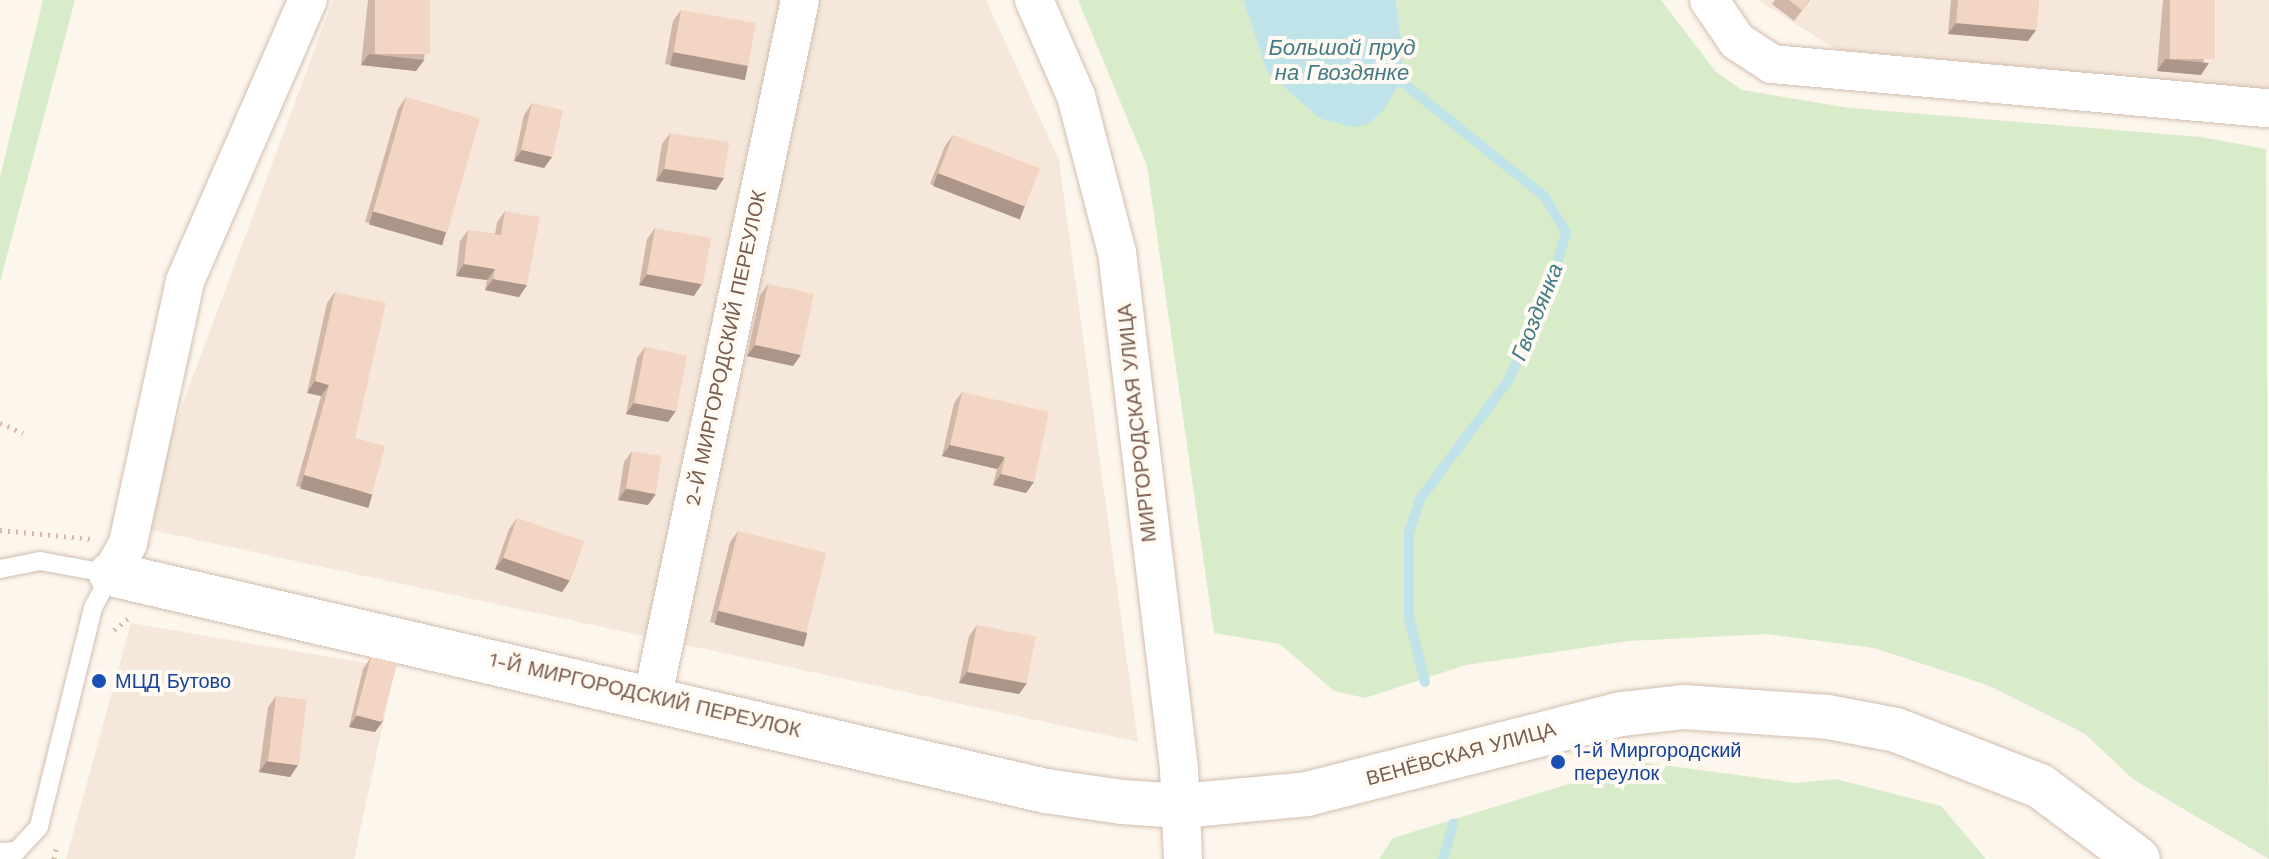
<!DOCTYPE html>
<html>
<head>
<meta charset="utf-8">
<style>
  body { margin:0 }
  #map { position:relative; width:2269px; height:859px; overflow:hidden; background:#fdf6ec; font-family:"Work Sans",sans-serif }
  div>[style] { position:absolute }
  .residential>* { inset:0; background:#f5e8da }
  .green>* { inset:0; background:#d8ecc9 }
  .water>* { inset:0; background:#bfe3e8 }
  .stream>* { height:10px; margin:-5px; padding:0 5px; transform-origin:5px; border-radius:5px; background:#bfe3e8 }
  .path>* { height:5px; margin-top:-2.5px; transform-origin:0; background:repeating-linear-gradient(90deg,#d9b8a5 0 2px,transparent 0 8px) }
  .roads { filter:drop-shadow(0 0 2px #d1beb0) drop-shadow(0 0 2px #d1beb0) }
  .service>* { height:18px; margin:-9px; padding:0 9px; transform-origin:9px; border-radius:9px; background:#fff }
  .minor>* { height:38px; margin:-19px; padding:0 19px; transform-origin:19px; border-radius:19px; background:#fff }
  .tertiary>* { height:44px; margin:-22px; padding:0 22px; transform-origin:22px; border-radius:22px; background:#fff }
  .wall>* { inset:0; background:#d1b7a8 }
  .shaded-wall>* { inset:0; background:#aa9588; transform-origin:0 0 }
  .building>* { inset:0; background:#f3d5c3; transform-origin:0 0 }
  .dots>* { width:22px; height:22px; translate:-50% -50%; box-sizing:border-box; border:4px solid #fffaf3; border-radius:50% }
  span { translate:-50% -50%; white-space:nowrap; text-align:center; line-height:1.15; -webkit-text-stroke:8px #fffaf3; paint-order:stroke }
  .street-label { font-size:20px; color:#7a5c4d }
  .transit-label { font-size:20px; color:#164399 }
  .left { translate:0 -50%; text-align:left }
  .water-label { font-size:22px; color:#437c86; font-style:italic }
</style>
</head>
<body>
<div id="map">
  <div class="residential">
    <div style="clip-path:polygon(333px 0,986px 0,1059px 160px,1138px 742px,137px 527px)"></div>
    <div style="clip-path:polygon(1758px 0,2269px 0,2269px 91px,1835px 49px)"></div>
    <div style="clip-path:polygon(131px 623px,395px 668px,354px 859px,66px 859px)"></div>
  </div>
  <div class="green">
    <div style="clip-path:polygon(43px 0,75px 0,0 282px,0 177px)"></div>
    <div style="clip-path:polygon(1078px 0,1243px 0,1267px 72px,1319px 118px,1403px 53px,1396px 0,1661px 0,1716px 72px,1742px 90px,1850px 108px,2201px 137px,2266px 149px,2269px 859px,2134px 780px,2085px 734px,1987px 685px,1874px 648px,1767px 634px,1629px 641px,1466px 665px,1365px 698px,1334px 691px,1280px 644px,1214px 633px,1147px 166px)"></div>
    <div style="clip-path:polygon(1640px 762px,1796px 783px,1836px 779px,1941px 806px,1986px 859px,1379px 859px,1393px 838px)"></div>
  </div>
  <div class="water">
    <div style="clip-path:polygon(1243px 0,1396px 0,1403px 53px,1398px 86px,1382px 112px,1367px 125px,1351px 127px,1319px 118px,1267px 72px)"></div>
  </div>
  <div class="stream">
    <div style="left:1392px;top:74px;width:195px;rotate:38.8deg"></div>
    <div style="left:1544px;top:196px;width:42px;rotate:58.6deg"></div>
    <div style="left:1566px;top:232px;width:59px;rotate:105.7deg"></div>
    <div style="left:1550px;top:289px;width:101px;rotate:114.5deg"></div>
    <div style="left:1508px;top:381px;width:147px;rotate:126.7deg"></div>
    <div style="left:1420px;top:499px;width:35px;rotate:108deg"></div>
    <div style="left:1409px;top:532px;width:86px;rotate:90deg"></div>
    <div style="left:1409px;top:618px;width:66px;rotate:76deg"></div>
    <div style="left:1443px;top:859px;width:37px;rotate:-74deg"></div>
  </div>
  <div class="path">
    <div style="left:0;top:423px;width:25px;rotate:23deg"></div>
    <div style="left:0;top:530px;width:91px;rotate:5.6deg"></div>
    <div style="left:114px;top:630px;width:22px;rotate:-39deg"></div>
    <div style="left:54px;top:859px;width:15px;rotate:-79deg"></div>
  </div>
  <div class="roads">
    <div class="service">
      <div style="left:0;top:569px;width:41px;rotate:-11.3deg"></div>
      <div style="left:40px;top:561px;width:72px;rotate:10.4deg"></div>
      <div style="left:111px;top:574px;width:38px;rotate:118deg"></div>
      <div style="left:93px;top:608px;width:226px;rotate:103.9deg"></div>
      <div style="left:39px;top:827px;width:33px;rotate:133deg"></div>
      <div style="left:17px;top:851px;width:17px;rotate:177deg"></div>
    </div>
    <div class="minor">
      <div style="left:1034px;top:0;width:105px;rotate:66.4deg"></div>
      <div style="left:1076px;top:96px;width:161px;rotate:75.3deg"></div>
      <div style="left:1117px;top:252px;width:520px;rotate:83.15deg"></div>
      <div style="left:1179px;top:768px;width:91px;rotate:87.5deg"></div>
      <div style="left:1709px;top:0;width:50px;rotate:55.7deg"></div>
      <div style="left:1737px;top:41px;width:42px;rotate:33.3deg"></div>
      <div style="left:1772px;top:64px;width:499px;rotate:5.1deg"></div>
      <div style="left:111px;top:574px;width:35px;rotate:-61deg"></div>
      <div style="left:128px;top:543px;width:268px;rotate:-77.7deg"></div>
      <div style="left:185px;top:281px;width:307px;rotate:-66.4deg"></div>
      <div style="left:653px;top:695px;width:710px;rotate:-78.06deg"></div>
    </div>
    <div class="tertiary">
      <div style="left:111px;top:574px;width:960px;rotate:13.07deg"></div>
      <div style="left:1046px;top:791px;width:77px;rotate:8.2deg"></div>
      <div style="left:1122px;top:802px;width:59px;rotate:3.9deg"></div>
      <div style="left:1181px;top:806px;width:127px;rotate:-5.4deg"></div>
      <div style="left:1307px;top:794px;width:325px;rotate:-14.3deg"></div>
      <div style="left:1622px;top:714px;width:61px;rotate:-6.5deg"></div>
      <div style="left:1683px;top:707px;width:145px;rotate:3.9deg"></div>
      <div style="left:1828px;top:717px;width:69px;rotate:10.8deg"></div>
      <div style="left:1896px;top:730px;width:155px;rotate:21.3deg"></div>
      <div style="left:2040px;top:786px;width:122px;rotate:36.7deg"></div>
    </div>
  </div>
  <div class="wall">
    <div style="clip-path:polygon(368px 0,430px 0,424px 60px,416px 71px,361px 65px)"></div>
    <div style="clip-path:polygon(1775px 0,1810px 0,1794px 21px,1772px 4px)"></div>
    <div style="clip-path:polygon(1951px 0,2039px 0,2036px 30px,2028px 41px,1948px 34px)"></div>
    <div style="clip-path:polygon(2163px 0,2215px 0,2201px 75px,2157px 71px)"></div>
    <div style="clip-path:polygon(681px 10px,748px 66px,740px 78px,665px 64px,673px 21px)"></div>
    <div style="clip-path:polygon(406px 97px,446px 232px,438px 243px,365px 222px,398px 109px)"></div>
    <div style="clip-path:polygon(532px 103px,552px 157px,544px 168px,514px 161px,524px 115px)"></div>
    <div style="clip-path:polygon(670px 133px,724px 178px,716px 190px,656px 181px,662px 144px)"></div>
    <div style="clip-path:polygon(953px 135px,1017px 218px,930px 184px,945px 146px)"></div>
    <div style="clip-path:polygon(505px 211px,527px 285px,519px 297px,485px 290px,487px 280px,456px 276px,460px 241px,468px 230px,495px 234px,497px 222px)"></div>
    <div style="clip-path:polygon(655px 228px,694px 296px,639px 285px,647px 239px)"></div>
    <div style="clip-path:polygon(768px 284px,793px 366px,747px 356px,760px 295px)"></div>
    <div style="clip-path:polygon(335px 292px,355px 438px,364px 505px,296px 486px,321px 396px,307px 393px,327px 303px)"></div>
    <div style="clip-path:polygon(645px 347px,668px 422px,626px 414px,637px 358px)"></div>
    <div style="clip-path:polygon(962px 392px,1026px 493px,993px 485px,997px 469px,942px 456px,954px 403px)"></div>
    <div style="clip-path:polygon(632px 451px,648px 505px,618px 500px,624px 462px)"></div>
    <div style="clip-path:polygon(517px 518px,570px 580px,562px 592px,495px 569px,509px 529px)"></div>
    <div style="clip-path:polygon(738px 531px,807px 633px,799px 644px,710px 622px,730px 542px)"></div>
    <div style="clip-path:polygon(977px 625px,1027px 683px,1019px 694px,959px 683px,969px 636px)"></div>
    <div style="clip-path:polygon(371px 657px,383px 721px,375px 732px,349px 727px,363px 669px)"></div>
    <div style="clip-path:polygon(276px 696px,298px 765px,290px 777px,259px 772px,268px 707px)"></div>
  </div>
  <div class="shaded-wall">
    <div style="clip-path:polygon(1956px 23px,2036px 30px,2028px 41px,1948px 34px)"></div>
    <div style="left:673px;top:52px;width:76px;height:14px;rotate:11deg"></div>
    <div style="clip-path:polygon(369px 54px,424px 60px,416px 71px,361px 65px)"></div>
    <div style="clip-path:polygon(2165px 59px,2209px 63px,2201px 75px,2157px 71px)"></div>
    <div style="clip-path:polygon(522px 150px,552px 157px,544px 168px,514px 161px)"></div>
    <div style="clip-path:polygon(664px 169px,724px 178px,716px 190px,656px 181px)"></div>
    <div style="left:938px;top:173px;width:93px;height:14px;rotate:21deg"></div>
    <div style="left:373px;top:211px;width:76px;height:14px;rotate:16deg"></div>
    <div style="clip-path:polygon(464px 264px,495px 269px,487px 280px,456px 276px)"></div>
    <div style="clip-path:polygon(647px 274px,702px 284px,694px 296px,639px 285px)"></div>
    <div style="clip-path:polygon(493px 279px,527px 285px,519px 297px,485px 290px)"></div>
    <div style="clip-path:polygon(755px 345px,801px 355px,793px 366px,747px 356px)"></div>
    <div style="clip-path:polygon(315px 381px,329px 385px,321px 396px,307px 393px)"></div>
    <div style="clip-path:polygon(634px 403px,676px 411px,668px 422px,626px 414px)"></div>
    <div style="clip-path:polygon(950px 445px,1005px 457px,997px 469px,942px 456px)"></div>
    <div style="clip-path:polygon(1001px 474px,1034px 482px,1026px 493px,993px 485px)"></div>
    <div style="left:304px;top:475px;width:71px;height:14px;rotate:16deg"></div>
    <div style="clip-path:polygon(626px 489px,656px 494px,648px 505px,618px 500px)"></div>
    <div style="clip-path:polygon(503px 558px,570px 580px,562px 592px,495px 569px)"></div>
    <div style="left:718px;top:611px;width:92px;height:14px;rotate:14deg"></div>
    <div style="clip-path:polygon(967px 672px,1027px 683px,1019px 694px,959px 683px)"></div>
    <div style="clip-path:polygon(357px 715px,383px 721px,375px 732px,349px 727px)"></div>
    <div style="clip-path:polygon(267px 761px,298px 765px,290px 777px,259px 772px)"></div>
  </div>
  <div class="building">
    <div style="left:375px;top:0;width:55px;height:54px"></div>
    <div style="clip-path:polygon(1789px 0,1809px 0,1802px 10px)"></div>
    <div style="clip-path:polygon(1958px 0,2039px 0,2036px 30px,1956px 23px)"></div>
    <div style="left:2170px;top:0;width:45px;height:59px"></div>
    <div style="left:681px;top:10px;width:76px;height:43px;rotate:10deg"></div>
    <div style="left:406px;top:97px;width:77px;height:119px;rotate:16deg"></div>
    <div style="left:532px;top:103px;width:32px;height:48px;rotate:13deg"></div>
    <div style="left:670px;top:133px;width:60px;height:36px;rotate:9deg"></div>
    <div style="left:953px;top:135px;width:93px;height:41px;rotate:21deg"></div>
    <div style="clip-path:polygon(505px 211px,540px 217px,527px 285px,493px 279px,495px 269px,464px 264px,468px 230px,501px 235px)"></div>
    <div style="left:655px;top:228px;width:57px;height:47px;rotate:10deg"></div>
    <div style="left:768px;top:284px;width:47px;height:62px;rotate:12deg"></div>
    <div style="clip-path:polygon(335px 292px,386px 303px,355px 438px,385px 446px,372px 494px,304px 475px,329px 385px,315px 381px)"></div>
    <div style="left:645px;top:347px;width:43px;height:57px;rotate:11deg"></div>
    <div style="clip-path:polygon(962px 392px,1049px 412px,1034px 482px,1001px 474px,1005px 457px,950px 445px)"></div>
    <div style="left:632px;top:451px;width:30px;height:38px;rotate:9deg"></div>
    <div style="left:517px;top:518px;width:71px;height:42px;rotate:19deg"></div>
    <div style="left:738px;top:531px;width:91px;height:82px;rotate:14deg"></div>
    <div style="left:977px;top:625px;width:60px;height:48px;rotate:11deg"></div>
    <div style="left:371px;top:657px;width:27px;height:60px;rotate:15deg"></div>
    <div style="left:276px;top:696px;width:31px;height:66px;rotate:7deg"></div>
  </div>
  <div class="dots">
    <div style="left:99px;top:681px;background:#1a4fb4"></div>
    <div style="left:1558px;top:762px;background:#1a4fb4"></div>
  </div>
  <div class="street-label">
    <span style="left:726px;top:348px;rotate:-78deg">2-Й МИРГОРОДСКИЙ ПЕРЕУЛОК</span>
    <span style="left:1137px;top:423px;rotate:-96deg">МИРГОРОДСКАЯ УЛИЦА</span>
    <span style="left:645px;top:695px;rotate:13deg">1-Й МИРГОРОДСКИЙ ПЕРЕУЛОК</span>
    <span style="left:1461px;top:754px;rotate:-15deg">ВЕНЁВСКАЯ УЛИЦА</span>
  </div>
  <div class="transit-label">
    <span class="left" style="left:115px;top:681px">МЦД Бутово</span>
    <span class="left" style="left:1574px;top:762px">1-й Миргородский<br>переулок</span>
  </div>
  <div class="water-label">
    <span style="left:1342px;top:60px">Большой пруд<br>на Гвоздянке</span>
    <span style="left:1537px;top:312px;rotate:-68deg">Гвоздянка</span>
  </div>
</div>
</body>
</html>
